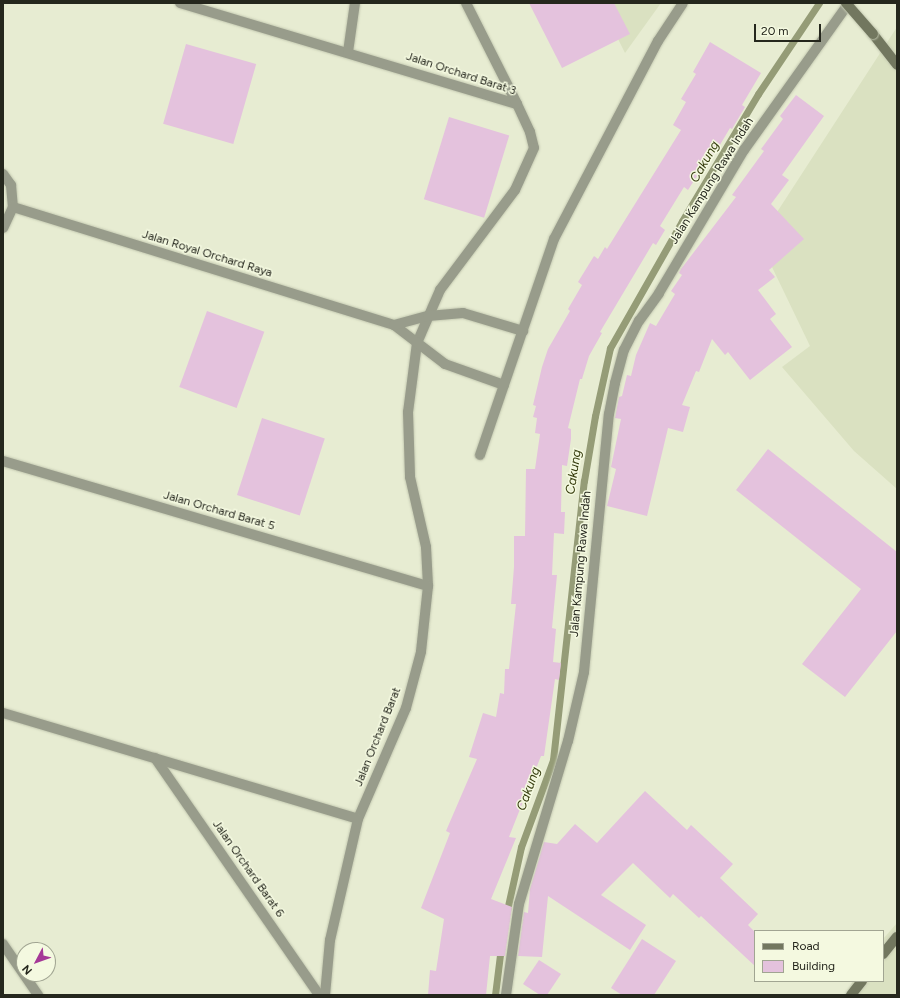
<!DOCTYPE html>
<html>
<head>
<meta charset="utf-8">
<style>
  body { margin:0 }
  #map { position:relative; width:900px; height:998px; overflow:hidden; background:#e7ecd2; font-family:Figtree,sans-serif }
  div>[style] { position:absolute }
  .built>* { inset:0; background:#dae1c1 }
  .stream>* { height:7px; margin:-3.5px; padding:0 3.5px; transform-origin:3.5px; border-radius:3.5px; background:#959c77 }
  .building>* { inset:0; background:#e4c2dd; transform-origin:0 0 }
  .roads { filter:drop-shadow(0 0 1px #c4c9b1) drop-shadow(0 0 1px #c4c9b1) }
  .street>* { height:10px; margin:-5px; padding:0 5px; transform-origin:5px; border-radius:5px; background:#989c8b }
  .secondary>* { height:10px; margin:-5px; padding:0 5px; transform-origin:5px; border-radius:5px; background:#72775f }
  .bridges { filter:drop-shadow(0 0 1px #c4c9b1) drop-shadow(0 0 1px #c4c9b1) }
  .secondary-bridge>* { height:10px; margin:-5px; padding:0 5px; transform-origin:5px; border-radius:5px; background:#72775f }
  span { translate:-50% -50%; white-space:nowrap; text-align:center; line-height:1.15; -webkit-text-stroke:3px #f4f9e0; paint-order:stroke }
  .street-label { font-size:12px; color:#25271d }
  .water-label { font-size:13px; color:#343b0c; font-style:italic }
  .frame { position:absolute; inset:0; border:4px solid #25271d; pointer-events:none }
  .legend { position:absolute; left:754px; top:930px; width:130px; height:52px; box-sizing:border-box; background:#f4f9e0; border:1px solid #a1a592; margin:0; padding:5px 7px; list-style:none; font-size:12px; color:#25271d }
  .legend li { display:flex; align-items:center; gap:8px; height:20px }
  .legend b { width:20px; border:1px solid #a1a592 }
  .north { position:absolute; left:16px; top:942px; width:40px; height:40px; box-sizing:border-box; background:#f4f9e0; border:1px solid #a1a592; border-radius:50%; rotate:229deg; font-size:11px; font-weight:700; line-height:16px; text-align:center; color:#25271d }
  .north::after { content:''; display:block; margin:auto; width:14px; height:18px; background:#a53897; clip-path:polygon(50% 0,100% 100%,50% 72%,0 100%) }
  .scale { position:absolute; left:754px; top:24px; width:67px; height:18px; box-sizing:border-box; border:2px solid #25271d; border-top:0; padding-left:5px; font-size:12px; line-height:14px; white-space:nowrap; color:#25271d; -webkit-text-stroke:3px #f4f9e0; paint-order:stroke }
</style>
</head>
<body>
<div id="map">
  <div class="built">
    <div style="clip-path:polygon(600px 3px,661px 3px,625px 53px)"></div>
    <div style="clip-path:polygon(897px 27px,897px 489px,854px 451px,782px 367px,810px 346px,759px 240px)"></div>
    <div style="clip-path:polygon(897px 923px,897px 995px,845px 995px,853px 981px,883px 981px,883px 939px)"></div>
  </div>
  <div class="stream">
    <div style="left:506px;top:915px;width:70px;rotate:-77.6deg"></div>
    <div style="left:521px;top:847px;width:93px;rotate:-69.8deg"></div>
    <div style="left:553px;top:760px;width:281px;rotate:-83.7deg"></div>
    <div style="left:584px;top:481px;width:66px;rotate:-80.4deg"></div>
    <div style="left:595px;top:416px;width:70px;rotate:-77.6deg"></div>
    <div style="left:610px;top:348px;width:146px;rotate:-60.4deg"></div>
    <div style="left:682px;top:221px;width:148px;rotate:-59.1deg"></div>
    <div style="left:758px;top:94px;width:110px;rotate:-56.2deg"></div>
    <div style="left:495px;top:995px;width:48px;rotate:-82.9deg"></div>
  </div>
  <div class="building">
    <div style="clip-path:polygon(529px 3px,614px 3px,630px 34px,562px 68px)"></div>
    <div style="clip-path:polygon(710px 42px,761px 73px,742px 105px,745px 107px,732px 129px,730px 128px,705px 170px,702px 168px,688px 190px,684px 187px,660px 226px,665px 230px,656px 245px,653px 243px,600px 332px,602px 333px,589px 356px,582px 379px,580px 379px,568px 428px,571px 429px,571px 439px,567px 466px,562px 465px,561px 512px,565px 512px,564px 534px,554px 533px,552px 575px,557px 575px,552px 628px,556px 629px,553px 662px,561px 663px,559px 680px,555px 679px,544px 756px,541px 756px,509px 837px,516px 838px,491px 899px,512px 907px,505px 956px,490px 956px,486px 995px,428px 995px,430px 970px,436px 971px,444px 919px,421px 908px,450px 833px,446px 831px,477px 759px,469px 757px,483px 713px,496px 717px,500px 693px,504px 694px,505px 669px,509px 669px,516px 604px,511px 604px,514px 567px,514px 536px,525px 536px,526px 469px,535px 469px,540px 434px,535px 433px,537px 418px,533px 417px,536px 406px,533px 405px,542px 367px,548px 349px,570px 311px,568px 309px,582px 285px,578px 282px,594px 256px,598px 259px,605px 247px,607px 249px,681px 130px,673px 125px,686px 102px,681px 99px,696px 74px,693px 72px)"></div>
    <div style="left:186px;top:44px;width:73px;height:83px;rotate:16deg"></div>
    <div style="clip-path:polygon(796px 95px,824px 116px,782px 175px,789px 180px,771px 204px,804px 239px,769px 270px,775px 277px,758px 290px,776px 314px,770px 319px,792px 347px,750px 380px,728px 352px,725px 355px,712px 339px,699px 372px,696px 371px,682px 405px,690px 407px,683px 432px,668px 428px,647px 516px,607px 506px,616px 469px,611px 467px,621px 419px,615px 418px,619px 397px,622px 396px,627px 375px,631px 376px,636px 355px,650px 323px,656px 326px,675px 294px,671px 291px,682px 275px,679px 273px,681px 269px,736px 197px,732px 195px,764px 151px,761px 149px,783px 119px,780px 116px)"></div>
    <div style="left:449px;top:117px;width:63px;height:86px;rotate:17deg"></div>
    <div style="left:207px;top:311px;width:61px;height:81px;rotate:20deg"></div>
    <div style="left:262px;top:418px;width:66px;height:81px;rotate:18deg"></div>
    <div style="clip-path:polygon(768px 449px,897px 552px,897px 631px,845px 697px,802px 664px,861px 589px,736px 490px)"></div>
    <div style="clip-path:polygon(645px 791px,687px 830px,691px 825px,733px 864px,720px 878px,758px 914px,748px 925px,755px 932px,755px 966px,701px 916px,699px 918px,673px 894px,670px 898px,633px 863px,601px 895px,646px 925px,630px 950px,548px 896px,542px 957px,518px 956px,524px 912px,528px 913px,530px 889px,544px 842px,557px 844px,575px 824px,597px 843px)"></div>
    <div style="clip-path:polygon(642px 939px,676px 961px,654px 995px,622px 995px,611px 988px)"></div>
    <div style="clip-path:polygon(539px 960px,561px 974px,547px 995px,540px 995px,523px 984px)"></div>
  </div>
  <div class="roads">
    <div class="street">
      <div style="left:180px;top:3px;width:352px;rotate:16.7deg"></div>
      <div style="left:517px;top:104px;width:31px;rotate:65deg"></div>
      <div style="left:530px;top:132px;width:16px;rotate:76deg"></div>
      <div style="left:534px;top:148px;width:46px;rotate:114.3deg"></div>
      <div style="left:515px;top:190px;width:125px;rotate:126.9deg"></div>
      <div style="left:440px;top:290px;width:58px;rotate:113.5deg"></div>
      <div style="left:417px;top:343px;width:70px;rotate:97.4deg"></div>
      <div style="left:408px;top:412px;width:65px;rotate:88.2deg"></div>
      <div style="left:410px;top:477px;width:72px;rotate:77.1deg"></div>
      <div style="left:426px;top:547px;width:39px;rotate:87deg"></div>
      <div style="left:428px;top:586px;width:66px;rotate:96.1deg"></div>
      <div style="left:421px;top:652px;width:58px;rotate:105deg"></div>
      <div style="left:406px;top:708px;width:121px;rotate:113.4deg"></div>
      <div style="left:358px;top:819px;width:124px;rotate:103deg"></div>
      <div style="left:330px;top:940px;width:55px;rotate:95.2deg"></div>
      <div style="left:466px;top:3px;width:113px;rotate:63.2deg"></div>
      <div style="left:348px;top:52px;width:49px;rotate:-81.9deg"></div>
      <div style="left:3px;top:174px;width:14px;rotate:54deg"></div>
      <div style="left:11px;top:185px;width:22px;rotate:85deg"></div>
      <div style="left:13px;top:207px;width:23px;rotate:115deg"></div>
      <div style="left:13px;top:207px;width:399px;rotate:17.2deg"></div>
      <div style="left:504px;top:385px;width:63px;rotate:-160.4deg"></div>
      <div style="left:445px;top:364px;width:64px;rotate:-142.6deg"></div>
      <div style="left:394px;top:325px;width:35px;rotate:-15deg"></div>
      <div style="left:428px;top:316px;width:35px;rotate:-5deg"></div>
      <div style="left:463px;top:313px;width:63px;rotate:16.7deg"></div>
      <div style="left:480px;top:455px;width:228px;rotate:-71.1deg"></div>
      <div style="left:554px;top:239px;width:224px;rotate:-62.3deg"></div>
      <div style="left:658px;top:41px;width:45px;rotate:-56.7deg"></div>
      <div style="left:3px;top:461px;width:443px;rotate:16.4deg"></div>
      <div style="left:3px;top:713px;width:370px;rotate:16.6deg"></div>
      <div style="left:155px;top:758px;width:288px;rotate:55.3deg"></div>
      <div style="left:3px;top:944px;width:62px;rotate:55.5deg"></div>
      <div style="left:506px;top:995px;width:92px;rotate:-81.9deg"></div>
      <div style="left:519px;top:904px;width:170px;rotate:-73.3deg"></div>
      <div style="left:568px;top:741px;width:71px;rotate:-76.9deg"></div>
      <div style="left:584px;top:672px;width:259px;rotate:-84.5deg"></div>
      <div style="left:609px;top:414px;width:32px;rotate:-79deg"></div>
      <div style="left:615px;top:383px;width:34px;rotate:-75deg"></div>
      <div style="left:624px;top:350px;width:33px;rotate:-63deg"></div>
      <div style="left:639px;top:321px;width:34px;rotate:-54deg"></div>
      <div style="left:659px;top:293px;width:166px;rotate:-59.3deg"></div>
      <div style="left:744px;top:150px;width:181px;rotate:-54.5deg"></div>
    </div>
    <div class="secondary">
      <div style="left:873px;top:34px;width:39px;rotate:52deg"></div>
      <div style="left:883px;top:954px;width:22px;rotate:-51deg"></div>
      <div style="left:851px;top:995px;width:18px;rotate:-52deg"></div>
    </div>
  </div>
  <div class="bridges">
    <div class="secondary-bridge">
      <div style="left:846px;top:3px;width:41px;rotate:48.9deg"></div>
    </div>
  </div>
  <div class="street-label">
    <span style="left:461px;top:74px;rotate:18deg">Jalan Orchard Barat 3</span>
    <span style="left:712px;top:181px;rotate:-58deg">Jalan Kampung Rawa Indah</span>
    <span style="left:207px;top:254px;rotate:17deg">Jalan Royal Orchard Raya</span>
    <span style="left:219px;top:511px;rotate:16deg">Jalan Orchard Barat 5</span>
    <span style="left:581px;top:564px;rotate:-85deg">Jalan Kampung Rawa Indah</span>
    <span style="left:378px;top:737px;rotate:-68deg">Jalan Orchard Barat</span>
    <span style="left:248px;top:869px;rotate:55deg">Jalan Orchard Barat 6</span>
  </div>
  <div class="water-label">
    <span style="left:705px;top:162px;rotate:-60deg">Cakung</span>
    <span style="left:574px;top:472px;rotate:-81deg">Cakung</span>
    <span style="left:529px;top:789px;rotate:-70deg">Cakung</span>
  </div>
  <div class="frame"></div>
  <ul class="legend">
  <li><b style="height:5px;background:#72775f"></b>Road</li>
  <li><b style="height:11px;background:#e4c2dd"></b>Building</li>
  </ul>
  <div class="north">N</div>
  <div class="scale">20 m</div>
</div>
</body>
</html>
